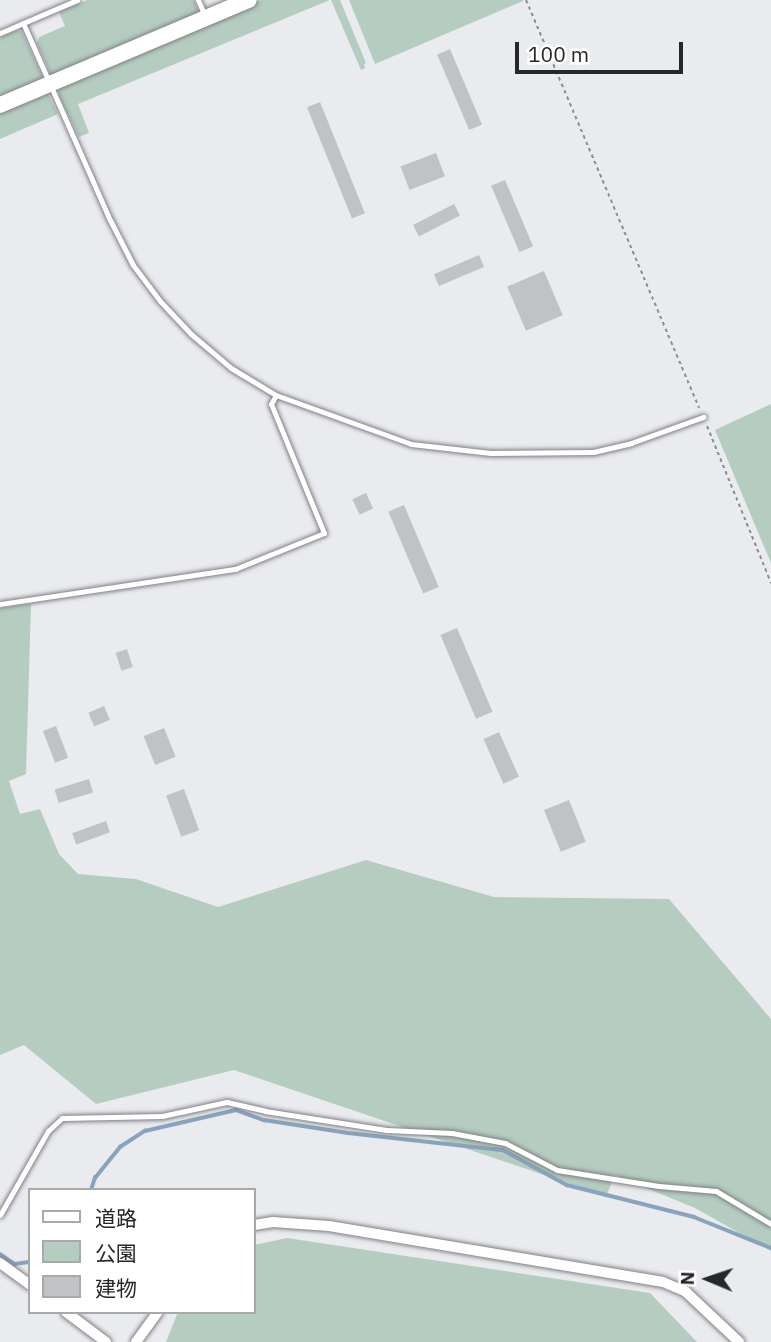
<!DOCTYPE html>
<html>
<head>
<meta charset="utf-8">
<style>
  body { margin:0 }
  #map { position:relative; width:771px; height:1342px; overflow:hidden; background:#eaebef; font-family:"IBM Plex Sans","Noto Sans JP",sans-serif }
  div>[style] { position:absolute }
  .green>* { inset:0; background:#b4cdc0 }
  .stream>* { height:3.5px; margin:-1.75px; padding:0 1.75px; transform-origin:1.75px; border-radius:1.75px; background:#88a3bd }
  .building>* { inset:0; background:#c1c2c5; transform-origin:0 0 }
  .path>* { height:2px; margin-top:-1px; transform-origin:0; background:repeating-linear-gradient(90deg,#8d8e91 0 3.5px,transparent 0 7px) }
  .roads { filter:drop-shadow(0 0 2px #808184) drop-shadow(0 0 2px #808184) }
  .lane>* { height:5px; margin:-2.5px; padding:0 2.5px; transform-origin:2.5px; border-radius:2.5px; background:#fff }
  .street>* { height:10px; margin:-5px; padding:0 5px; transform-origin:5px; border-radius:5px; background:#fff }
  .secondary>* { height:16px; margin:-8px; padding:0 8px; transform-origin:8px; border-radius:8px; background:#fff }
  span { translate:-50% -50%; white-space:nowrap; text-align:center; line-height:1.15; -webkit-text-stroke:7px #fff; paint-order:stroke }
  .legend { position:absolute; left:28px; top:1188px; width:228px; height:126px; box-sizing:border-box; background:#fff; border:2px solid #a8a9a9; margin:0; padding:9px 12px; list-style:none; font-size:21px; color:#262728 }
  .legend li { display:flex; align-items:center; gap:14px; height:35px }
  .legend b { width:35px; border:2px solid #a8a9a9 }
  .north { position:absolute; left:673px; top:1244px; width:70px; height:70px; -webkit-text-stroke:5px #fff; paint-order:stroke; rotate:272deg; font-size:19px; font-weight:700; line-height:28px; text-align:center; color:#262728 }
  .north::after { content:''; display:block; margin:auto; width:24px; height:32px; background:#262728; clip-path:polygon(50% 0,100% 100%,50% 72%,0 100%) }
  .scale { position:absolute; left:515px; top:42px; width:168px; height:32px; box-sizing:border-box; border:4px solid #262728; border-top:0; padding-left:9px; font-size:21px; line-height:24px; white-space:nowrap; color:#262728; -webkit-text-stroke:5px #fff; paint-order:stroke }
</style>
</head>
<body>
<div id="map">
  <div class="green">
    <div style="clip-path:polygon(87px 0,194px 0,198px 11px,197px 15px,57px 75px,51px 74px,37px 43px,39px 37px,65px 26px,59px 12px)"></div>
    <div style="clip-path:polygon(261px 0,330px 0,78px 104px,89px 133px,79px 137px,59px 95px,59px 86px,64px 82px)"></div>
    <div style="clip-path:polygon(331px 0,340px 0,366px 63px,364px 64px,365px 68px,361px 70px)"></div>
    <div style="clip-path:polygon(349px 0,523px 0,523px 1px,375px 64px)"></div>
    <div style="clip-path:polygon(18px 30px,22px 32px,42px 76px,40px 80px,0 99px,0 37px)"></div>
    <div style="clip-path:polygon(43px 92px,48px 94px,58px 114px,0 139px,0 109px)"></div>
    <div style="clip-path:polygon(771px 404px,771px 563px,715px 430px)"></div>
    <div style="clip-path:polygon(31px 604px,26px 774px,9px 781px,20px 814px,40px 809px,59px 854px,78px 874px,136px 879px,218px 907px,366px 860px,494px 897px,669px 899px,771px 1019px,771px 1251px,695px 1208px,615px 1175px,606px 1196px,234px 1070px,96px 1104px,24px 1045px,0 1055px,0 608px)"></div>
    <div style="clip-path:polygon(287px 1238px,650px 1293px,697px 1342px,166px 1342px,178px 1312px,254px 1312px,254px 1245px)"></div>
  </div>
  <div class="stream">
    <div style="left:91px;top:1190px;width:13px;rotate:-72deg"></div>
    <div style="left:95px;top:1178px;width:40px;rotate:-51deg"></div>
    <div style="left:120px;top:1147px;width:30px;rotate:-33deg"></div>
    <div style="left:145px;top:1131px;width:93px;rotate:-13deg"></div>
    <div style="left:236px;top:1110px;width:30px;rotate:20deg"></div>
    <div style="left:264px;top:1120px;width:85px;rotate:8.8deg"></div>
    <div style="left:348px;top:1133px;width:156px;rotate:6.3deg"></div>
    <div style="left:503px;top:1150px;width:73px;rotate:28.7deg"></div>
    <div style="left:567px;top:1185px;width:131px;rotate:14.1deg"></div>
    <div style="left:694px;top:1217px;width:83px;rotate:21.9deg"></div>
    <div style="left:0;top:1254px;width:18px;rotate:34deg"></div>
    <div style="left:15px;top:1264px;width:15px;rotate:-8deg"></div>
  </div>
  <div class="building">
    <div style="left:450px;top:49px;width:82px;height:14px;rotate:67deg"></div>
    <div style="left:320px;top:102px;width:120px;height:14px;rotate:68deg"></div>
    <div style="left:436px;top:153px;width:25px;height:38px;rotate:69deg"></div>
    <div style="left:505px;top:180px;width:72px;height:15px;rotate:67deg"></div>
    <div style="left:454px;top:204px;width:13px;height:46px;rotate:63deg"></div>
    <div style="left:479px;top:255px;width:13px;height:49px;rotate:67deg"></div>
    <div style="left:544px;top:271px;width:48px;height:40px;rotate:67deg"></div>
    <div style="left:366px;top:493px;width:17px;height:15px;rotate:65deg"></div>
    <div style="left:404px;top:505px;width:89px;height:17px;rotate:67deg"></div>
    <div style="left:457px;top:628px;width:91px;height:18px;rotate:67deg"></div>
    <div style="left:127px;top:649px;width:19px;height:12px;rotate:72deg"></div>
    <div style="left:104px;top:706px;width:15px;height:17px;rotate:67deg"></div>
    <div style="left:56px;top:726px;width:34px;height:14px;rotate:69deg"></div>
    <div style="left:164px;top:728px;width:31px;height:22px;rotate:68deg"></div>
    <div style="left:499px;top:732px;width:49px;height:17px;rotate:66deg"></div>
    <div style="left:89px;top:779px;width:14px;height:36px;rotate:73deg"></div>
    <div style="left:184px;top:789px;width:44px;height:19px;rotate:70deg"></div>
    <div style="left:569px;top:800px;width:45px;height:27px;rotate:68deg"></div>
    <div style="left:106px;top:821px;width:12px;height:36px;rotate:70deg"></div>
  </div>
  <div class="path">
    <div style="left:526px;top:0;width:443px;rotate:67deg"></div>
    <div style="left:707px;top:426px;width:170px;rotate:67.8deg"></div>
  </div>
  <div class="roads">
    <div class="lane">
      <div style="left:198px;top:0;width:17px;rotate:66deg"></div>
      <div style="left:23px;top:23px;width:211px;rotate:66.2deg"></div>
      <div style="left:108px;top:216px;width:55px;rotate:63deg"></div>
      <div style="left:133px;top:265px;width:45px;rotate:53.1deg"></div>
      <div style="left:160px;top:301px;width:45px;rotate:46.8deg"></div>
      <div style="left:191px;top:334px;width:52px;rotate:40.4deg"></div>
      <div style="left:231px;top:368px;width:52px;rotate:31deg"></div>
      <div style="left:276px;top:395px;width:144px;rotate:19.9deg"></div>
      <div style="left:411px;top:444px;width:80px;rotate:6.5deg"></div>
      <div style="left:490px;top:453px;width:103px;rotate:-0.6deg"></div>
      <div style="left:593px;top:452px;width:39px;rotate:-13deg"></div>
      <div style="left:631px;top:443px;width:77px;rotate:-19.9deg"></div>
      <div style="left:0;top:33px;width:84px;rotate:-23.2deg"></div>
      <div style="left:0;top:604px;width:238px;rotate:-8.5deg"></div>
      <div style="left:235px;top:569px;width:96px;rotate:-22deg"></div>
      <div style="left:324px;top:533px;width:139px;rotate:-112.3deg"></div>
      <div style="left:271px;top:404px;width:10px;rotate:-61deg"></div>
      <div style="left:0;top:1215px;width:97px;rotate:-60.3deg"></div>
      <div style="left:48px;top:1131px;width:19px;rotate:-43deg"></div>
      <div style="left:62px;top:1118px;width:100px;rotate:-1.1deg"></div>
      <div style="left:162px;top:1116px;width:66px;rotate:-12.2deg"></div>
      <div style="left:227px;top:1102px;width:39px;rotate:13deg"></div>
      <div style="left:265px;top:1111px;width:123px;rotate:8.9deg"></div>
      <div style="left:387px;top:1130px;width:65px;rotate:2.6deg"></div>
      <div style="left:452px;top:1133px;width:54px;rotate:10.7deg"></div>
      <div style="left:505px;top:1143px;width:59px;rotate:27.4deg"></div>
      <div style="left:557px;top:1170px;width:103px;rotate:8.9deg"></div>
      <div style="left:659px;top:1186px;width:57px;rotate:5deg"></div>
      <div style="left:716px;top:1191px;width:64px;rotate:31deg"></div>
    </div>
    <div class="street">
      <div style="left:254px;top:1225px;width:19px;rotate:-9deg"></div>
      <div style="left:273px;top:1222px;width:56px;rotate:4.1deg"></div>
      <div style="left:329px;top:1226px;width:339px;rotate:9.5deg"></div>
      <div style="left:663px;top:1282px;width:25px;rotate:23deg"></div>
      <div style="left:686px;top:1292px;width:73px;rotate:43.3deg"></div>
      <div style="left:0;top:1263px;width:37px;rotate:36deg"></div>
      <div style="left:66px;top:1312px;width:50px;rotate:36.9deg"></div>
      <div style="left:136px;top:1342px;width:37px;rotate:-54deg"></div>
    </div>
    <div class="secondary">
      <div style="left:0;top:105px;width:270px;rotate:-22.9deg"></div>
    </div>
  </div>
  <ul class="legend">
  <li><b style="height:9px;background:#fff"></b>道路</li>
  <li><b style="height:19px;background:#b4cdc0"></b>公園</li>
  <li><b style="height:19px;background:#c1c2c5"></b>建物</li>
  </ul>
  <div class="north">N</div>
  <div class="scale">100 m</div>
</div>
</body>
</html>
